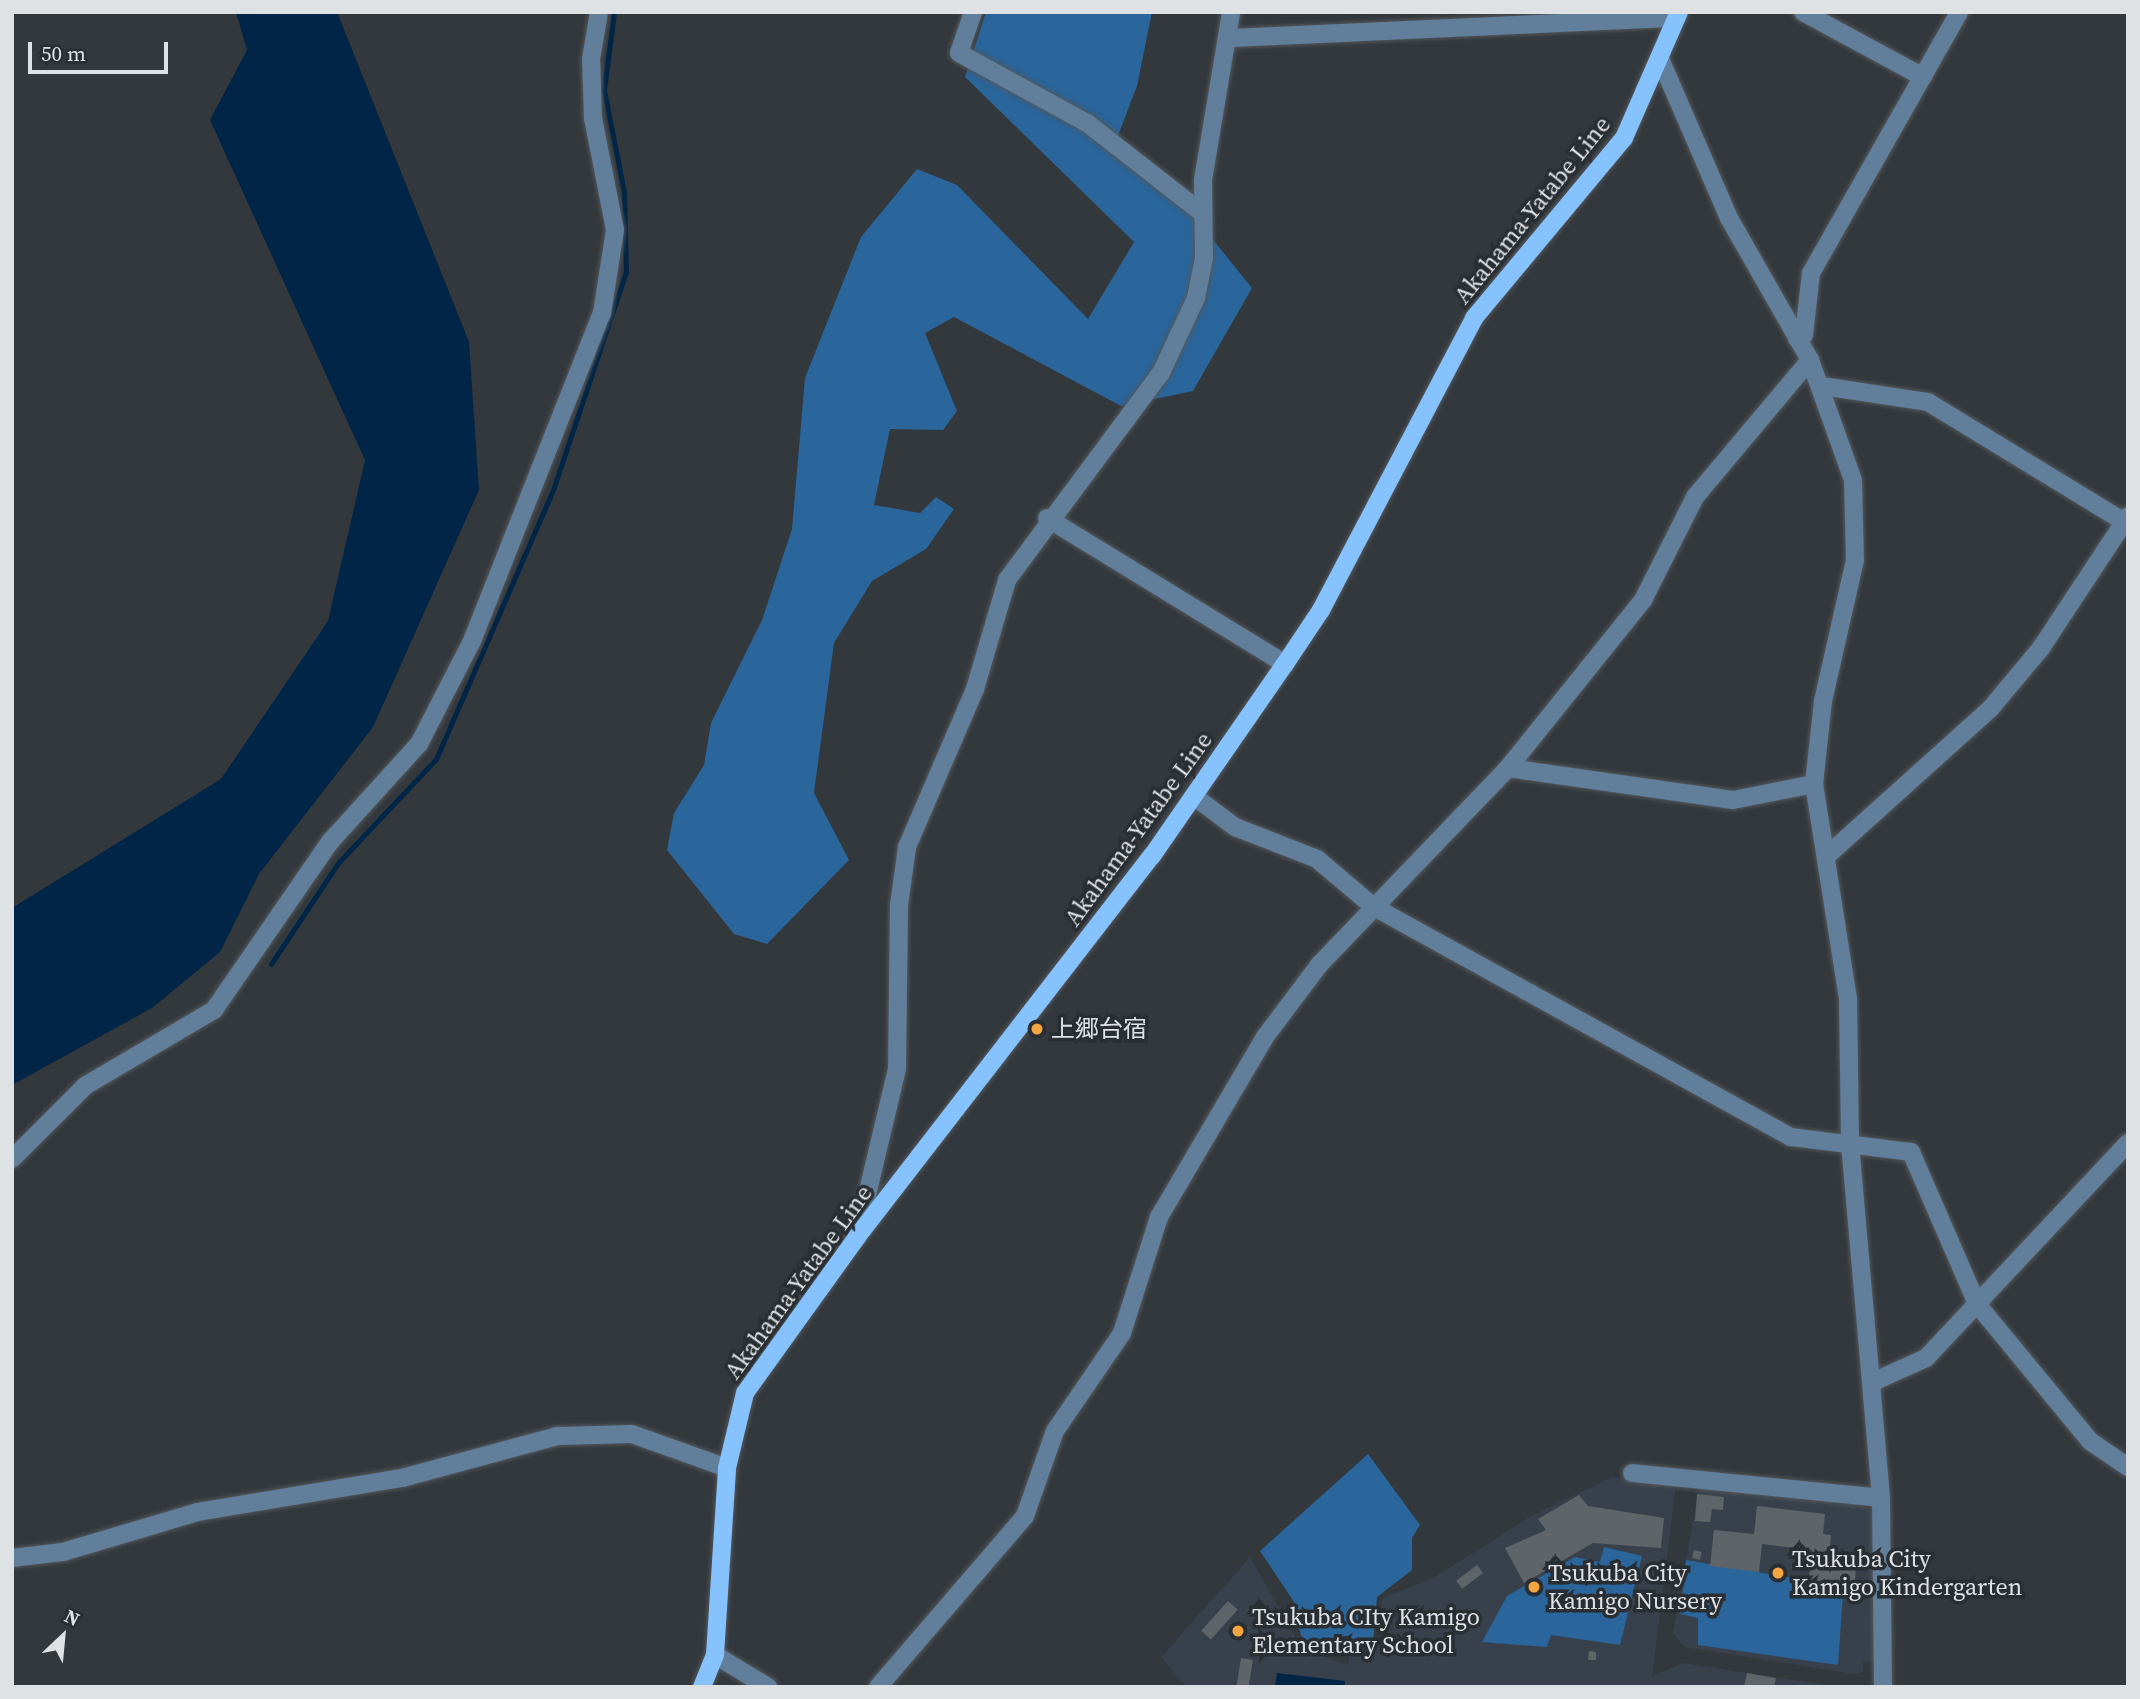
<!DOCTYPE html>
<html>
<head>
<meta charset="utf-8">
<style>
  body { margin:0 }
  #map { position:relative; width:2140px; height:1699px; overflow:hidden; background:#33383d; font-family:"Source Serif 4","Noto Sans JP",serif }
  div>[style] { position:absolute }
  .built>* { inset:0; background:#38414b }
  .green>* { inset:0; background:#2a659b }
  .water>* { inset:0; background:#002546 }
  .stream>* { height:5px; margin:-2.5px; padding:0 2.5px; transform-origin:2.5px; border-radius:2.5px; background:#002546 }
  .building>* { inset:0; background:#5f6469; transform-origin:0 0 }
  .roads { filter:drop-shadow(0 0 2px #52575b) drop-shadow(0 0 2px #52575b) }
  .minor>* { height:18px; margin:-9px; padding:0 9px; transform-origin:9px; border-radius:9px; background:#617e9b }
  .major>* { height:18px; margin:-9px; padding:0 9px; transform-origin:9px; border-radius:9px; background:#86c2fe }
  .dots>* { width:19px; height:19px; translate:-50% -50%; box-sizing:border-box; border:4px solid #292e32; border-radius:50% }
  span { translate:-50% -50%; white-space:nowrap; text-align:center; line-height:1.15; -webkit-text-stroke:7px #292e32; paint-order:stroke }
  .street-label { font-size:24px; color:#dfe2e5 }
  .poi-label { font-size:24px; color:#dfe2e5 }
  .left { translate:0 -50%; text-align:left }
  .frame { position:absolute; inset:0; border:14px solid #dfe2e5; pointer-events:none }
  .north { position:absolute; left:28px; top:1601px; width:70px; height:70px; -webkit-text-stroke:5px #292e32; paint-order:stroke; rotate:26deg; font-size:19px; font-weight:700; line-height:28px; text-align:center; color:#dfe2e5 }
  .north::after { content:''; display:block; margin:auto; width:24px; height:32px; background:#dfe2e5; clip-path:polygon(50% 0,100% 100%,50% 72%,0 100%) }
  .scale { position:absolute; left:28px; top:42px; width:140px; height:32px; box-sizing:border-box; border:4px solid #dfe2e5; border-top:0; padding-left:9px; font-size:21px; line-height:24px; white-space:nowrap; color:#dfe2e5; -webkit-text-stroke:5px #292e32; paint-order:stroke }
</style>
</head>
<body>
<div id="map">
  <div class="built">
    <div style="clip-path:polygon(1612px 1477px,1676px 1485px,1652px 1677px,1682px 1663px,1840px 1687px,1186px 1687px,1161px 1657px,1250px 1557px,1302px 1649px,1348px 1665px,1351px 1640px,1389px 1644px,1387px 1630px,1373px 1629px,1383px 1598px,1435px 1577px,1530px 1517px)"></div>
    <div style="clip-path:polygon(1699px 1488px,1862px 1505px,1872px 1513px,1876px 1662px,1863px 1662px,1863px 1672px,1854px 1674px,1684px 1647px,1673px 1633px)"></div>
  </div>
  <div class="green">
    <div style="clip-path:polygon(986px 12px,1152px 12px,1137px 86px,1111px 154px,1193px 215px,1252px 288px,1193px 391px,1121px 406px,954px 317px,925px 333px,957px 411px,943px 430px,890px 429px,874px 505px,920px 513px,936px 497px,954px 509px,926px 549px,872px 581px,834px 643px,814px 793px,849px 860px,767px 944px,734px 934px,667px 850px,674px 813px,704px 765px,711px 723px,762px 620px,792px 529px,805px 378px,861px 237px,917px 169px,957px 185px,1088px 319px,1134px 242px,965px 77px)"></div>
    <div style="clip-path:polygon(1368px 1454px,1420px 1525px,1412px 1538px,1412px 1570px,1377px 1597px,1373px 1643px,1352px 1641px,1349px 1655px,1324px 1652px,1301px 1636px,1294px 1602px,1260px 1551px)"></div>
    <div style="clip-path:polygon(1604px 1547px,1642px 1556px,1620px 1645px,1551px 1635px,1547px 1647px,1482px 1642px,1507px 1596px,1575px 1557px,1600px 1562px)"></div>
    <div style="clip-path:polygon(1686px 1560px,1806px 1580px,1806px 1589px,1843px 1594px,1838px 1665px,1698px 1645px,1698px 1618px,1680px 1614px)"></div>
  </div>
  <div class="water">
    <div style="clip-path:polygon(236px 12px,337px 12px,469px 342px,479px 490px,373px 727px,259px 874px,220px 952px,152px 1008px,12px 1085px,12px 908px,221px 779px,328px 621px,365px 460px,210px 120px,247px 50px)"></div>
    <div style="clip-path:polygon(1277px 1673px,1345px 1681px,1345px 1687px,1275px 1687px)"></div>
  </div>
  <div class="stream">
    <div style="left:271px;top:964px;width:121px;rotate:-56.4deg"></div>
    <div style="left:338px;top:863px;width:143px;rotate:-46.7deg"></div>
    <div style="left:436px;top:759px;width:296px;rotate:-66.5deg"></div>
    <div style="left:554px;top:487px;width:227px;rotate:-71.5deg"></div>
    <div style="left:626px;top:272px;width:80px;rotate:-91.4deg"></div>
    <div style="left:624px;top:192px;width:104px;rotate:-101.1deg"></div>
    <div style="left:604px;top:90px;width:79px;rotate:-82.7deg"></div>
  </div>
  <div class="building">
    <div style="clip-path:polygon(1697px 1494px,1724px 1497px,1723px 1510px,1712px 1509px,1710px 1522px,1695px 1521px)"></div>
    <div style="clip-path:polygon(1579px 1495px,1588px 1506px,1664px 1518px,1661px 1548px,1593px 1543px,1524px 1583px,1505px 1548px,1546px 1530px,1538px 1519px)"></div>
    <div style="clip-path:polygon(1757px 1506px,1825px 1514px,1823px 1534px,1831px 1535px,1830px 1548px,1821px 1553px,1857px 1556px,1854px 1593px,1808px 1588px,1812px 1550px,1762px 1544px,1759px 1572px,1710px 1566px,1714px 1530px,1754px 1534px)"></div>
    <div style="left:1694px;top:1550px;width:8px;height:8px;rotate:14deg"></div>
    <div style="left:1477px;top:1565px;width:10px;height:26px;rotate:53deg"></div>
    <div style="left:1228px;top:1601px;width:13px;height:40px;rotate:42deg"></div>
    <div style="clip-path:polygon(1589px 1651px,1596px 1652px,1596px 1660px,1588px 1660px)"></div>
    <div style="left:1241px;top:1658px;width:12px;height:29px;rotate:9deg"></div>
    <div style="clip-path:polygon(1747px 1673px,1776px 1678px,1774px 1687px,1744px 1687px)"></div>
  </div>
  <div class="roads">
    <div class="minor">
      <div style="left:973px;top:12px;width:43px;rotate:108.9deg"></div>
      <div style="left:959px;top:53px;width:146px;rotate:28.7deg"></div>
      <div style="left:1087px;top:123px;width:145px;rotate:38deg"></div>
      <div style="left:1803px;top:12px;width:136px;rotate:28.4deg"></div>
      <div style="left:1230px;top:38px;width:447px;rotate:-2.6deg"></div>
      <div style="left:1661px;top:61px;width:171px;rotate:66.6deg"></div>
      <div style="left:1729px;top:218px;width:163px;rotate:60.3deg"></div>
      <div style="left:1810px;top:360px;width:127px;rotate:70.3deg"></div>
      <div style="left:1853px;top:480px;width:80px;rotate:88.6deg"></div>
      <div style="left:1855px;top:560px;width:145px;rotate:102.8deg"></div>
      <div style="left:1823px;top:701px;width:83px;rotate:96.2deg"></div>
      <div style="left:1814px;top:784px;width:217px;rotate:81deg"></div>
      <div style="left:1848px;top:998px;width:145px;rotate:89.2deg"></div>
      <div style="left:1850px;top:1143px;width:356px;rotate:85deg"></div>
      <div style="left:1881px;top:1498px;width:189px;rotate:89.4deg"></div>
      <div style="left:1797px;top:339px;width:8px;rotate:-30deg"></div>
      <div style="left:1804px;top:335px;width:62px;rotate:-83.6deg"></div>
      <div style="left:1811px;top:273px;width:300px;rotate:-60.4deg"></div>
      <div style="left:1822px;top:386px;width:107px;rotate:8.6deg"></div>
      <div style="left:1928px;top:402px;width:234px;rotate:31.4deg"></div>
      <div style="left:1047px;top:518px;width:279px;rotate:31.5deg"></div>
      <div style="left:1508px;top:768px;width:227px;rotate:8.1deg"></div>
      <div style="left:1733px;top:800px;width:83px;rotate:-11.2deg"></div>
      <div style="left:1195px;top:797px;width:50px;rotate:36.9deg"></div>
      <div style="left:1235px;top:827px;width:88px;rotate:21.3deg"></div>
      <div style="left:1317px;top:859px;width:75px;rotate:40.1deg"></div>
      <div style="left:1374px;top:907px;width:476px;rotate:28.9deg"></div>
      <div style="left:1791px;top:1137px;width:121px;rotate:7.1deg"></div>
      <div style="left:1911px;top:1152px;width:166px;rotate:66.5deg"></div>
      <div style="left:1977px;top:1304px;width:178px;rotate:50.5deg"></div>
      <div style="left:2090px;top:1441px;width:46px;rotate:34.4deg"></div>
      <div style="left:1830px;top:853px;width:215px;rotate:-42deg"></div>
      <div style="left:1990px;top:709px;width:80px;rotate:-50.1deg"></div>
      <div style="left:2041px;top:648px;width:158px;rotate:-56.6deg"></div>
      <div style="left:12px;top:1159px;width:103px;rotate:-45deg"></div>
      <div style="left:85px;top:1086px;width:150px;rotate:-30.5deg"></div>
      <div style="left:214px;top:1010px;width:204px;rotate:-55.4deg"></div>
      <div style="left:330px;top:842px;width:132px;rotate:-47.8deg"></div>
      <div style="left:419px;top:744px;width:116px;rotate:-62.8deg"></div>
      <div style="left:472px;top:641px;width:353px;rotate:-68.4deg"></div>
      <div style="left:602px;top:313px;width:84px;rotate:-81.1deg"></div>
      <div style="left:615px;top:230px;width:114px;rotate:-101.1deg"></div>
      <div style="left:593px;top:118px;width:59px;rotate:-91.9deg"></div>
      <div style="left:591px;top:59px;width:48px;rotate:-80.3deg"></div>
      <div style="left:857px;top:1237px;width:173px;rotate:-76.6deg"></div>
      <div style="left:897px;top:1069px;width:164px;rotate:-89.3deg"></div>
      <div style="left:899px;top:905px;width:59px;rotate:-82.1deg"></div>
      <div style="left:907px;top:847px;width:172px;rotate:-66.7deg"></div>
      <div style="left:975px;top:689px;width:114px;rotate:-73.6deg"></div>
      <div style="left:1007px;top:580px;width:258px;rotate:-53.4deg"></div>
      <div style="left:1161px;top:373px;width:83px;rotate:-65deg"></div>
      <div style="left:1196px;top:298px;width:41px;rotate:-78.7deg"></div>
      <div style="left:1204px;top:258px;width:78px;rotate:-90.7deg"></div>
      <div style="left:1203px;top:180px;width:170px;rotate:-80.5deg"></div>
      <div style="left:1875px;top:1381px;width:56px;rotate:-24.3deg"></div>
      <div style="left:1926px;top:1358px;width:295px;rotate:-46.8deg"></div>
      <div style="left:1632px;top:1473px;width:250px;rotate:5.7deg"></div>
      <div style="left:12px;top:1558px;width:51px;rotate:-6.7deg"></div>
      <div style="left:63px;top:1552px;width:141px;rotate:-16.5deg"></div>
      <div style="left:198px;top:1512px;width:207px;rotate:-9.5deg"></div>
      <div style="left:402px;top:1478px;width:162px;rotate:-15.1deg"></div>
      <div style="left:558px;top:1436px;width:74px;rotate:-1.5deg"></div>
      <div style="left:632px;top:1434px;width:101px;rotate:19.7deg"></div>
      <div style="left:715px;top:1655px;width:62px;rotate:31.1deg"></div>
      <div style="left:878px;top:1687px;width:225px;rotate:-49.3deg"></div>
      <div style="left:1025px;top:1516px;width:90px;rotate:-70.6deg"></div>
      <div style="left:1055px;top:1431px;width:119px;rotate:-55.6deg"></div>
      <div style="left:1122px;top:1333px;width:122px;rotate:-72.3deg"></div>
      <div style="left:1159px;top:1217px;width:209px;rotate:-59.5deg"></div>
      <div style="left:1265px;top:1037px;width:90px;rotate:-53.1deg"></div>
      <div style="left:1319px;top:965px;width:273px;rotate:-46.2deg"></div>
      <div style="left:1508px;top:768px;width:216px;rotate:-51.2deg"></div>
      <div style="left:1643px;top:600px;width:115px;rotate:-63.2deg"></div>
      <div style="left:1695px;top:497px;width:179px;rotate:-50deg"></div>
    </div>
    <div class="major">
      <div style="left:702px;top:1687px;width:35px;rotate:-68deg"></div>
      <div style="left:715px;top:1655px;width:187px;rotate:-86.3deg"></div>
      <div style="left:727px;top:1468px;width:77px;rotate:-76.5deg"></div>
      <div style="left:745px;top:1393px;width:192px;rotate:-54.3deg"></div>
      <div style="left:857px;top:1237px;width:482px;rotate:-52.3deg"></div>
      <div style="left:1152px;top:856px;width:234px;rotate:-55.3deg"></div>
      <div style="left:1285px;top:664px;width:65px;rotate:-56.3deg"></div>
      <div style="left:1321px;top:610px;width:330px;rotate:-62.3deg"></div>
      <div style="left:1474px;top:318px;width:234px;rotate:-50.2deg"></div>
      <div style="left:1624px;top:138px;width:137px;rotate:-66.4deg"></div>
    </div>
  </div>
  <div class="dots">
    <div style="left:1037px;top:1029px;background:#f2a541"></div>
    <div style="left:1778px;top:1573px;background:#f2a541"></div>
    <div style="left:1534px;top:1587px;background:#f2a541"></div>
    <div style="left:1238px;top:1631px;background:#f2a541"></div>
  </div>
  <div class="street-label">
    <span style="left:1532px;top:210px;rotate:-51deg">Akahama-Yatabe Line</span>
    <span style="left:1138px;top:829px;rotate:-54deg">Akahama-Yatabe Line</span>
    <span style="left:798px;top:1282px;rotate:-54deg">Akahama-Yatabe Line</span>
  </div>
  <div class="poi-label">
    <span class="left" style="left:1051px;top:1029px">上郷台宿</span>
    <span class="left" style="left:1792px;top:1573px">Tsukuba City<br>Kamigo Kindergarten</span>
    <span class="left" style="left:1548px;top:1587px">Tsukuba City<br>Kamigo Nursery</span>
    <span class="left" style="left:1252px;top:1631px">Tsukuba CIty Kamigo<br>Elementary School</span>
  </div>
  <div class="frame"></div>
  <div class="north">N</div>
  <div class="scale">50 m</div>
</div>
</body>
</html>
